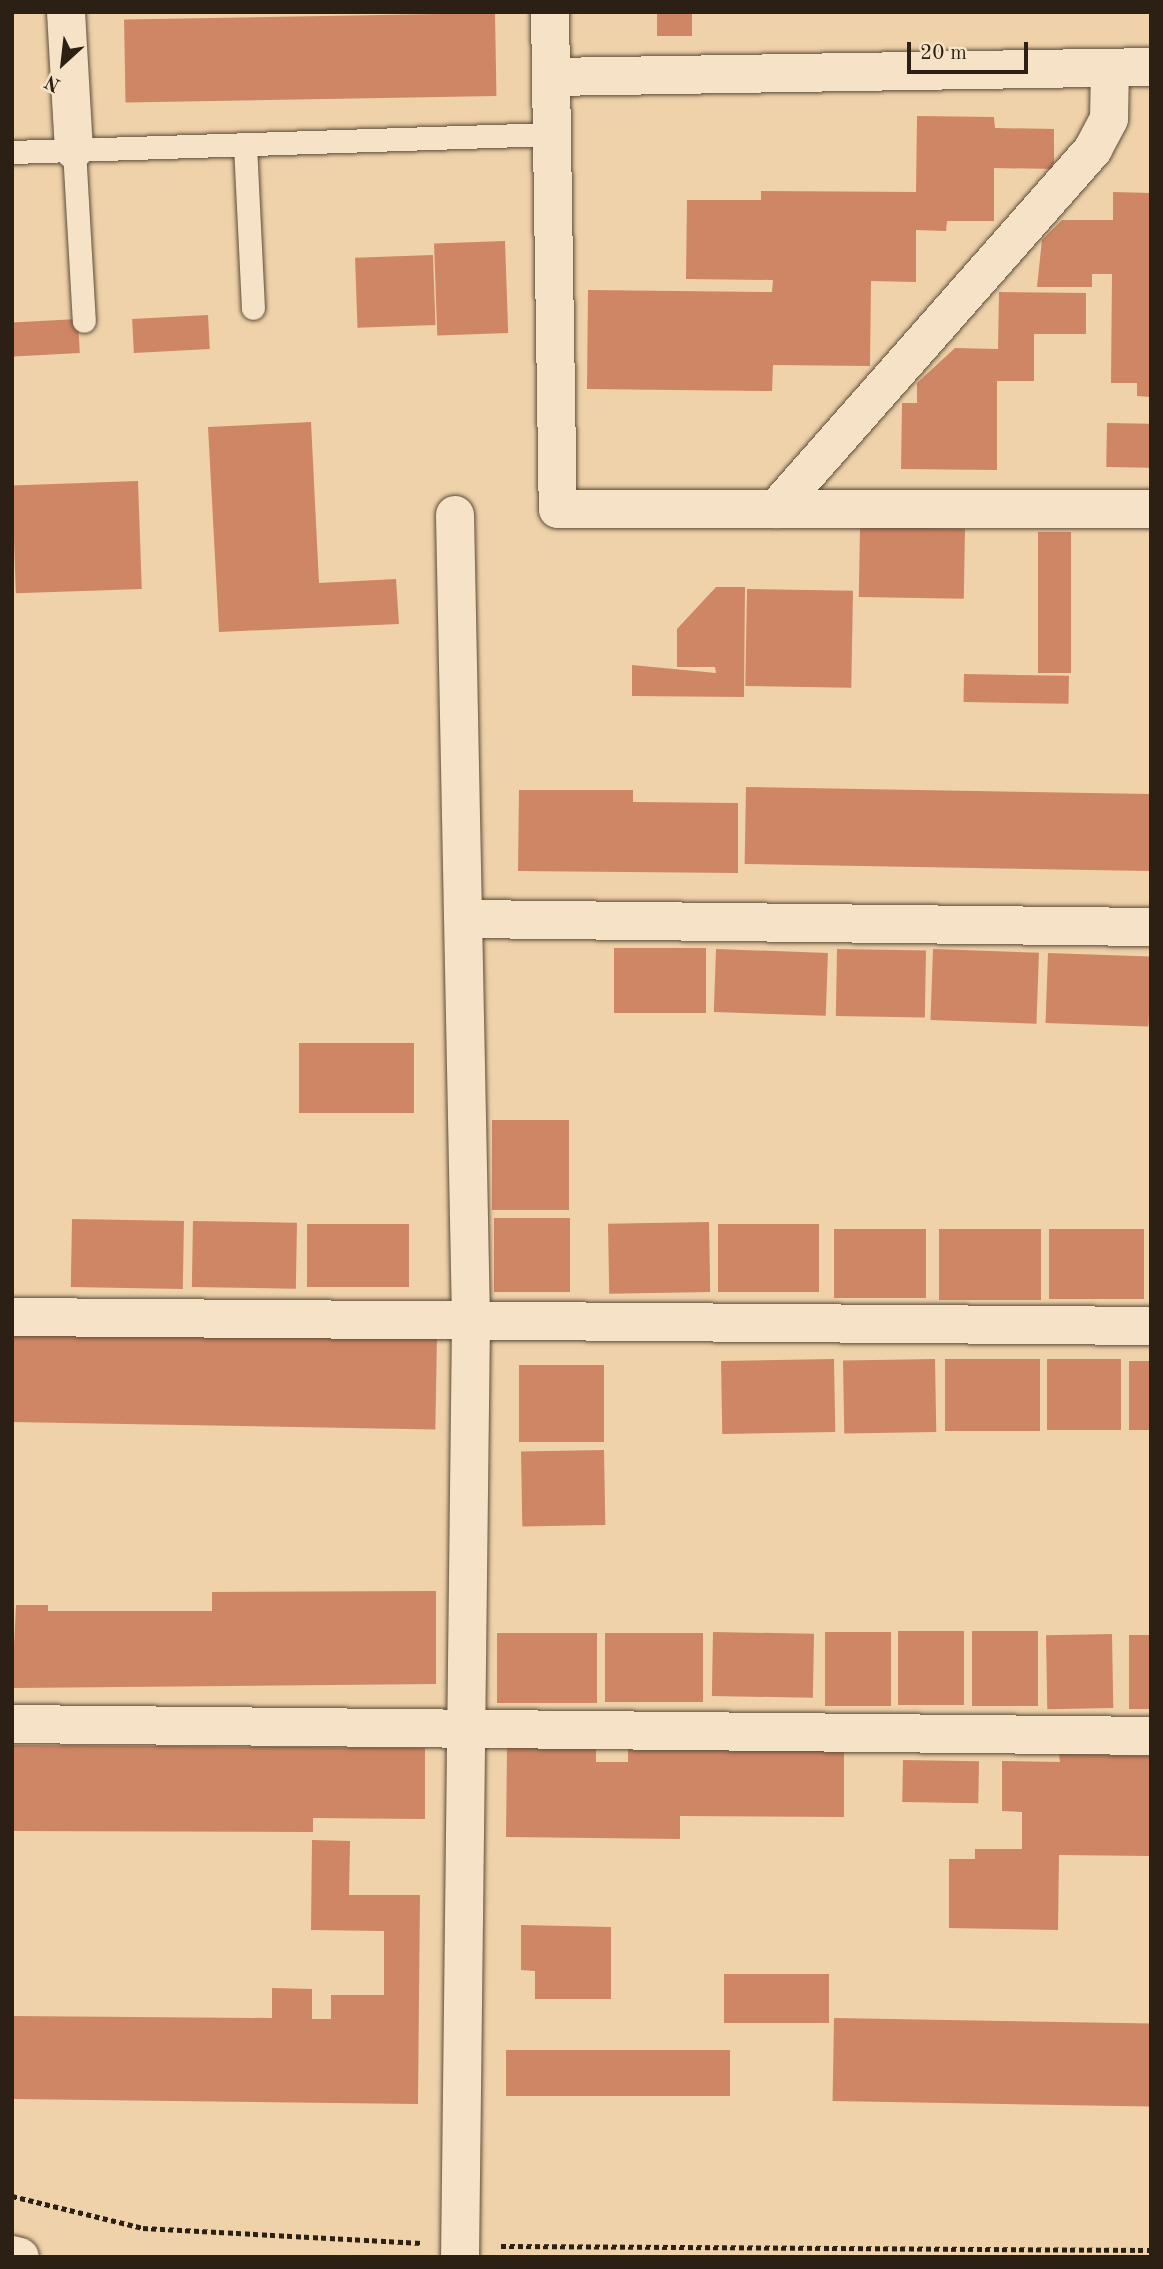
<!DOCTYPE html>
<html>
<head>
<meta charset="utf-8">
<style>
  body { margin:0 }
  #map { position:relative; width:1163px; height:2269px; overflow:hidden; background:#efd2a9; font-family:"Old Standard TT",serif }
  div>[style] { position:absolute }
  .building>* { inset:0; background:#cf8665; transform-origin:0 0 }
  .path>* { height:4.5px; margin-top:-2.25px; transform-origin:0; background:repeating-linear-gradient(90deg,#2c2015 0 5px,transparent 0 8.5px) }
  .roads { filter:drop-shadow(0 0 2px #5d4c3a) drop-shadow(0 0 2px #5d4c3a) }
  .service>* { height:23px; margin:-11.5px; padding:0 11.5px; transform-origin:11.5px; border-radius:11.5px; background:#f5e2c7 }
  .minor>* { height:38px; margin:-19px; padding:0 19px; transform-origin:19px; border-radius:19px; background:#f5e2c7 }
  .secondary>* { height:38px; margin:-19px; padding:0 19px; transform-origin:19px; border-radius:19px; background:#f5e2c7 }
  span { translate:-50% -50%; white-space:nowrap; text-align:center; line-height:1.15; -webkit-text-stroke:5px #f5e2c7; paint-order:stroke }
  .frame { position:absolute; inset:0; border:14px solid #2c2015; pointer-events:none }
  .north { position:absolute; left:28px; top:28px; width:70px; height:70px; -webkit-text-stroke:5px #f5e2c7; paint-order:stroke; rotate:207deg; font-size:19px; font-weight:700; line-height:28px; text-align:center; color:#2c2015 }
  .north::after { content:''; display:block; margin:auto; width:24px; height:32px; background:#2c2015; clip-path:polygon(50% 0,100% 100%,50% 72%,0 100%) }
  .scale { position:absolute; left:907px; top:42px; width:121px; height:32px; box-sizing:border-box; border:4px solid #2c2015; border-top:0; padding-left:9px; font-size:21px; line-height:24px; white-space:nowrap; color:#2c2015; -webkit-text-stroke:5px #f5e2c7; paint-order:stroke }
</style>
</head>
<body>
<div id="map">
  <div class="building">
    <div style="left:657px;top:12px;width:35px;height:24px"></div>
    <div style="left:495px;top:13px;width:83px;height:371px;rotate:89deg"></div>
    <div style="clip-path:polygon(917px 116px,994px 117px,995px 128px,1054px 129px,1054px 169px,994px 168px,994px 221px,947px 221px,946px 231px,916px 230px,916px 282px,871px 281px,870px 366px,773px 365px,772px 391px,587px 389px,588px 290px,772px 292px,773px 280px,686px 279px,687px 200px,761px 200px,761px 191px,916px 192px)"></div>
    <div style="clip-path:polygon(1113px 192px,1151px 193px,1151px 397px,1137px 396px,1137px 383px,1111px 383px,1112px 274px,1092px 274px,1092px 287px,1037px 287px,1042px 240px,1062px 220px,1113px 220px)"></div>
    <div style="left:505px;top:241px;width:92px;height:71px;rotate:88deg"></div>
    <div style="left:433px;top:255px;width:70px;height:78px;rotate:88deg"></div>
    <div style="clip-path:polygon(999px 292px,1086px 293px,1086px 334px,1034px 334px,1034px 381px,997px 381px,997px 470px,901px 469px,902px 403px,917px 403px,917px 383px,955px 348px,998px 349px)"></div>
    <div style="left:208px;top:315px;width:34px;height:76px;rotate:87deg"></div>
    <div style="left:78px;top:319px;width:34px;height:66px;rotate:87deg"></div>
    <div style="clip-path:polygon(311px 422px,319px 583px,396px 579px,399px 624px,219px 632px,208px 427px)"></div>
    <div style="left:1107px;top:423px;width:44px;height:44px;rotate:1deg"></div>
    <div style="left:138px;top:481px;width:108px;height:126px;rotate:88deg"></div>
    <div style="left:860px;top:527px;width:105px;height:70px;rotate:1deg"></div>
    <div style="left:1038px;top:532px;width:33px;height:141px"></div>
    <div style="clip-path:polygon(716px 587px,745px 587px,744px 697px,632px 696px,632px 665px,716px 673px,715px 667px,677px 667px,677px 629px)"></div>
    <div style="left:747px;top:589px;width:106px;height:97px;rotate:1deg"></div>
    <div style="left:964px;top:674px;width:105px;height:28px;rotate:1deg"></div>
    <div style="left:746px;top:787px;width:405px;height:77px;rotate:1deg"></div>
    <div style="clip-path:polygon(519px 790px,633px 790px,633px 802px,738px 803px,738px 873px,518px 871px)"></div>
    <div style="left:614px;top:948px;width:92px;height:65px"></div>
    <div style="left:716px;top:949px;width:112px;height:63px;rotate:2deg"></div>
    <div style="left:837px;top:949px;width:89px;height:67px;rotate:1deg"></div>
    <div style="left:933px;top:949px;width:106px;height:71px;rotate:2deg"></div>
    <div style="left:1048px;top:953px;width:103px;height:70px;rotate:2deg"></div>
    <div style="left:299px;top:1043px;width:115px;height:70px"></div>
    <div style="left:492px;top:1120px;width:77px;height:90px"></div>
    <div style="left:494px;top:1218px;width:76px;height:74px"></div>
    <div style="left:72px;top:1219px;width:112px;height:68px;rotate:1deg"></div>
    <div style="left:193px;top:1221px;width:104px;height:66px;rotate:1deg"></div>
    <div style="left:709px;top:1222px;width:70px;height:101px;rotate:89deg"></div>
    <div style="left:307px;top:1224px;width:102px;height:63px"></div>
    <div style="left:819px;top:1224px;width:68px;height:101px;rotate:90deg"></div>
    <div style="left:834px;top:1229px;width:92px;height:69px"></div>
    <div style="left:939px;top:1229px;width:102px;height:71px"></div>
    <div style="left:1049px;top:1229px;width:95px;height:70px"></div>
    <div style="left:12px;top:1331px;width:425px;height:91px;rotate:1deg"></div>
    <div style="left:834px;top:1359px;width:73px;height:113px;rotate:89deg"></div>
    <div style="left:935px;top:1359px;width:73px;height:92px;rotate:89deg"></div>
    <div style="left:1040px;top:1359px;width:72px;height:95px;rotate:90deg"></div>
    <div style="left:1047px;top:1359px;width:74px;height:71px"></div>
    <div style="left:1129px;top:1361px;width:22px;height:69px"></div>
    <div style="left:519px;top:1365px;width:85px;height:77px"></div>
    <div style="left:604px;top:1450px;width:75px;height:83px;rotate:89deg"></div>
    <div style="clip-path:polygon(436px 1591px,436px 1684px,12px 1688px,16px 1605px,48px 1605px,48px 1611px,212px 1611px,212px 1592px)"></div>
    <div style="left:898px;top:1631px;width:66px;height:74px"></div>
    <div style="left:972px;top:1631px;width:66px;height:75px"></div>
    <div style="left:713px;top:1632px;width:101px;height:64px;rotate:1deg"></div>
    <div style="left:825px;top:1632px;width:66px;height:74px"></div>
    <div style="left:497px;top:1633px;width:100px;height:70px"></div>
    <div style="left:605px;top:1633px;width:98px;height:69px"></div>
    <div style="left:1112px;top:1634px;width:74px;height:66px;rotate:89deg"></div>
    <div style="left:1129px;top:1635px;width:22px;height:74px"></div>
    <div style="clip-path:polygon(628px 1744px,844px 1746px,844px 1817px,680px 1816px,680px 1839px,506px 1837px,507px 1747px,596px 1748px,596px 1762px,628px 1762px)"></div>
    <div style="clip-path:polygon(12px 1745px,425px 1748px,425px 1819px,313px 1818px,313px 1832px,12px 1831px)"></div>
    <div style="clip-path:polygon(1059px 1754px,1151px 1756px,1151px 1856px,1059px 1855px,1058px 1930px,949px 1928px,949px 1859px,975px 1859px,975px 1849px,1022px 1849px,1022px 1812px,1002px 1811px,1002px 1761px,1060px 1762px)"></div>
    <div style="left:903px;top:1760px;width:76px;height:42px;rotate:1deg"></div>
    <div style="clip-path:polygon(312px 1840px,350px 1841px,349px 1895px,420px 1895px,418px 2104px,12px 2099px,12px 2016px,272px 2018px,272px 1988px,312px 1989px,312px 2019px,331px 2019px,331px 1995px,384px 1995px,384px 1931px,311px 1930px)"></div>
    <div style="clip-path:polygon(521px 1925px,611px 1927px,611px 1999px,535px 1999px,535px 1971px,521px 1970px)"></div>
    <div style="left:724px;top:1974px;width:105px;height:49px"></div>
    <div style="left:834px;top:2018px;width:317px;height:83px;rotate:1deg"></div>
    <div style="left:506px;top:2050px;width:224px;height:46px"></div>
  </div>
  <div class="path">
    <div style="left:12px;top:2196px;width:135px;rotate:13.7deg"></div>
    <div style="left:143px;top:2228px;width:279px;rotate:3.1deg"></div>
    <div style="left:501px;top:2246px;width:650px;rotate:0.35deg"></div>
  </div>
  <div class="roads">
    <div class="service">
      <div style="left:245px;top:145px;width:163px;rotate:87.2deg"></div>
      <div style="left:74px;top:150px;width:171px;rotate:86.7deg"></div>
      <div style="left:12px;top:152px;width:540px;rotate:-1.91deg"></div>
    </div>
    <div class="minor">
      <div style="left:66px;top:12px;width:138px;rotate:86.7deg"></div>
      <div style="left:550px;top:12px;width:497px;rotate:89.1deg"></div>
      <div style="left:558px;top:509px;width:593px"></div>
      <div style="left:551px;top:77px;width:600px;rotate:-0.95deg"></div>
      <div style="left:776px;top:509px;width:480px;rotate:-48.6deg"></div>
      <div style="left:1093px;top:149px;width:34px;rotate:-62deg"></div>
      <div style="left:1109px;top:119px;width:51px;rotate:-88.9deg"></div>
      <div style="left:455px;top:515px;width:806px;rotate:88.86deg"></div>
      <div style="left:471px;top:1321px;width:936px;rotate:90.67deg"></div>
      <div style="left:467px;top:919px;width:684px;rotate:0.67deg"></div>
      <div style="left:12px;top:1317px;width:1139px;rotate:0.45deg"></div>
      <div style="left:12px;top:1724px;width:1139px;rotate:0.6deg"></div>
    </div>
    <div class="secondary">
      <div style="left:12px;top:2255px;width:8px;rotate:14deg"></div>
    </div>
  </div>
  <div class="frame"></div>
  <div class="north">N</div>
  <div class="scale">20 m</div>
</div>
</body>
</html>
